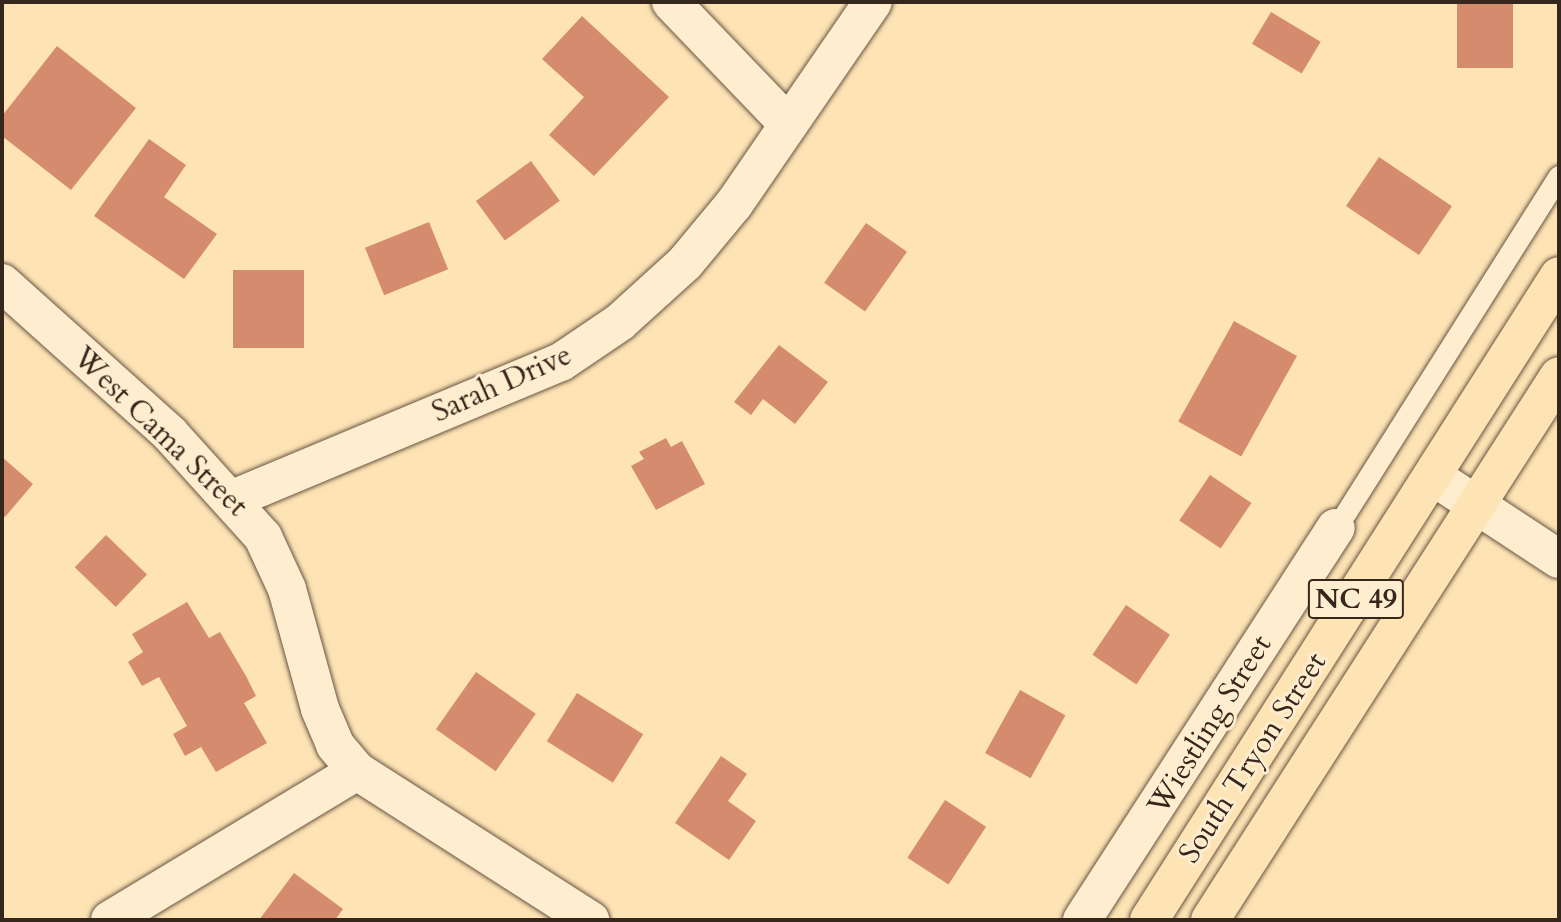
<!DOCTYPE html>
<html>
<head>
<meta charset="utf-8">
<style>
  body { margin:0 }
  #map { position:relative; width:1561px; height:922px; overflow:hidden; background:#fee3b5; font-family:Cardo,serif }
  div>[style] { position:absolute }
  .building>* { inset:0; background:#d58c6e; transform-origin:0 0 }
  .roads { filter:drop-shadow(0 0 2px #675642) drop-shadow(0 0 2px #675642) }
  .lane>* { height:21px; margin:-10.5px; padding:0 10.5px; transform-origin:10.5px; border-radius:10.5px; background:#feedcf }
  .street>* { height:38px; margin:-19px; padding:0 19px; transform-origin:19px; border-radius:19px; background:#feedcf }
  .secondary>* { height:38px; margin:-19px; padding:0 19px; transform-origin:19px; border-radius:19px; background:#feedcf }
  .primary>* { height:38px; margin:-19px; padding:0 19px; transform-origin:19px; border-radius:19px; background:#fee3b5 }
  span { translate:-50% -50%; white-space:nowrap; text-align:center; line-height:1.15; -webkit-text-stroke:6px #feedcf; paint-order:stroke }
  .shield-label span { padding:2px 5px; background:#feedcf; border:2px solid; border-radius:5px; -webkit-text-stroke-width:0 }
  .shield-label { font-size:28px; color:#35271b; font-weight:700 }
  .street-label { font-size:30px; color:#35271b }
  .frame { position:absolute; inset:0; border:4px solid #35271b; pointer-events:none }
</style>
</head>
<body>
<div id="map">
  <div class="building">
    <div style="left:1457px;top:2px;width:56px;height:66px"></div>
    <div style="left:1271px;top:12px;width:58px;height:37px;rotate:31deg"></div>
    <div style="clip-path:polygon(582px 16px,669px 97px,594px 176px,549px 135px,584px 97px,542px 59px)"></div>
    <div style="clip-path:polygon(57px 46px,136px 108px,71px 190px,2px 136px,2px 116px)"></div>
    <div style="clip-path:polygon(149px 139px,186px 165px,164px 197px,217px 234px,184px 279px,94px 216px)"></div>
    <div style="left:1379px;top:157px;width:88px;height:59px;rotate:34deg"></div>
    <div style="left:531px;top:161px;width:49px;height:68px;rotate:54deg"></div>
    <div style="left:429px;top:222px;width:51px;height:69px;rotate:68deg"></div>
    <div style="left:866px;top:223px;width:50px;height:73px;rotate:35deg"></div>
    <div style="left:233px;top:270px;width:71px;height:78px"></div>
    <div style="left:1234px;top:321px;width:72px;height:115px;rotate:29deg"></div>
    <div style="clip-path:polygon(779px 345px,828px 382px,795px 424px,763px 399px,751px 415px,734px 402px)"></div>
    <div style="clip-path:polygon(666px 438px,671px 447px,682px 441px,705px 484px,656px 510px,631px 466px,644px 459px,639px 452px)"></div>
    <div style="clip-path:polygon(2px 457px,33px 484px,5px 517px,2px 515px)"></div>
    <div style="left:1210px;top:475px;width:50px;height:55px;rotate:34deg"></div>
    <div style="left:106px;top:535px;width:57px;height:45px;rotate:44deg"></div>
    <div style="clip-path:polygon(187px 602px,209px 638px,220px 632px,246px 676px,256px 696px,244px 703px,267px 743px,216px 772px,201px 747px,185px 756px,173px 734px,187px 726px,159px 677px,142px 686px,128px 662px,143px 652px,132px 634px)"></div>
    <div style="left:1126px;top:605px;width:53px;height:60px;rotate:34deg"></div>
    <div style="left:476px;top:672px;width:73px;height:70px;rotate:35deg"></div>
    <div style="left:1020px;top:690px;width:52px;height:72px;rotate:29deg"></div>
    <div style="left:577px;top:693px;width:78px;height:57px;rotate:32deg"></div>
    <div style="clip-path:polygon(721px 756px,747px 774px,728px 801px,756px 821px,729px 860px,675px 823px)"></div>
    <div style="left:945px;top:800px;width:49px;height:69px;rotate:33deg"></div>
    <div style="clip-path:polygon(294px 873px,343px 909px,335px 920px,259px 920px)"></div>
  </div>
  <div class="roads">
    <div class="lane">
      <div style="left:1345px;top:514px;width:400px;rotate:-57.7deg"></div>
    </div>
    <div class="street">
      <div style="left:671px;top:2px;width:169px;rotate:46.2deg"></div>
      <div style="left:2px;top:283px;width:226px;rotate:41.9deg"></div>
      <div style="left:170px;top:434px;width:139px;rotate:47.9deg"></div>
      <div style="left:263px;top:537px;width:57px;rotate:65.2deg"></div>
      <div style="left:287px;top:589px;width:124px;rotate:74.6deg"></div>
      <div style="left:320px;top:709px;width:39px;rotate:67deg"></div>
      <div style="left:335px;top:745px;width:34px;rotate:50deg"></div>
      <div style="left:357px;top:771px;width:277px;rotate:32.6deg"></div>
      <div style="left:233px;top:499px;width:355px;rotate:-22.7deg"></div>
      <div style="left:561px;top:362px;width:71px;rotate:-34.1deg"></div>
      <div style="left:620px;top:322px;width:88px;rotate:-42.2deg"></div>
      <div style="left:685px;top:263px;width:77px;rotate:-50.3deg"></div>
      <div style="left:734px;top:204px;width:245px;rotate:-55.5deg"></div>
      <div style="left:110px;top:920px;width:288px;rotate:-31.1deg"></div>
      <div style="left:1082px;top:920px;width:467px;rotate:-57.1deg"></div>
    </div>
    <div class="secondary">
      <div style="left:1434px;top:477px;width:149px;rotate:33.3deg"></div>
    </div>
    <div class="primary">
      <div style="left:1149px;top:920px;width:763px;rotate:-57.52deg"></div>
      <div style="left:1210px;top:920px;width:646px;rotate:-57.32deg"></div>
    </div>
  </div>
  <div class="shield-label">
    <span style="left:1356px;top:599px">NC 49</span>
  </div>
  <div class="street-label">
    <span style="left:502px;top:384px;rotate:-24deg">Sarah Drive</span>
    <span style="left:160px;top:432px;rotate:44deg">West Cama Street</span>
    <span style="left:1210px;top:725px;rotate:-58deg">Wiestling Street</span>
    <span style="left:1253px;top:758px;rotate:-57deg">South Tryon Street</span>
  </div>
  <div class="frame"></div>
</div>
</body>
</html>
